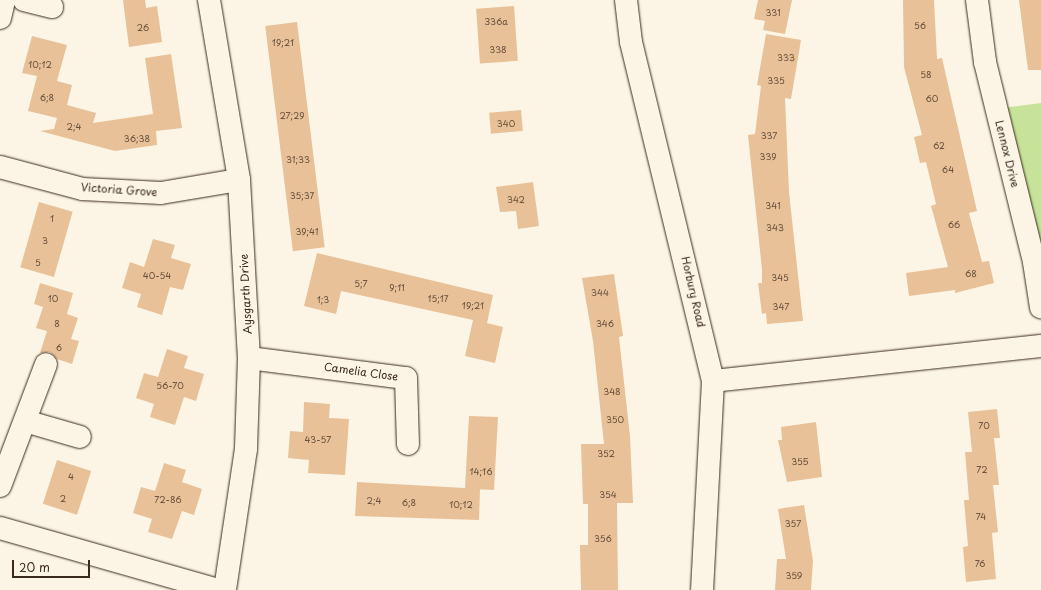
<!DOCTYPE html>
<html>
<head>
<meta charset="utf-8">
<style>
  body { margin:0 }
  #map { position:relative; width:1041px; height:590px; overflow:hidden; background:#fcf5e5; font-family:"Playpen Sans",sans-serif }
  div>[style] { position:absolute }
  .green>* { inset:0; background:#c7e39a }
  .building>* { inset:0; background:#e8c198; transform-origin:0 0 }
  .roads { filter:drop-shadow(0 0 1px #3b2a1e) drop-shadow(0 0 1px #3b2a1e) }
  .minor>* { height:22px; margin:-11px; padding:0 11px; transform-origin:11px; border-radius:11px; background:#fcf5e5 }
  .highway>* { height:22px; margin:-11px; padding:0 11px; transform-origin:11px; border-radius:11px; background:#fcf5e5 }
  span { translate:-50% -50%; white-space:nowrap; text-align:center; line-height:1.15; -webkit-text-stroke:3px #fcf5e5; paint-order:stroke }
  .number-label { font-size:9px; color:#66503c }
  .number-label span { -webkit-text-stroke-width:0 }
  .street-label { font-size:11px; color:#3b2a1e }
  .scale { position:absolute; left:12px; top:560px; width:78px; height:18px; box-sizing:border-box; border:2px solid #3b2a1e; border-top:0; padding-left:5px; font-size:12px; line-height:14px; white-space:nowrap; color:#3b2a1e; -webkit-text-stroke:3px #fcf5e5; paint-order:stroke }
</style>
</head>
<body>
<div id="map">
  <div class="green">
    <div style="clip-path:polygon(1041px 103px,1041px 257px,995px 109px)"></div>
  </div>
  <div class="building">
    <div style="clip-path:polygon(123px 0,145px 0,146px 8px,157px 6px,162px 42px,129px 47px)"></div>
    <div style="clip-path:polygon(758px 0,792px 0,785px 34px,763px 30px,765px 21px,754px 19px)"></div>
    <div style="clip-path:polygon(903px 0,934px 0,937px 59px,942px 58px,977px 211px,969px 213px,982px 262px,989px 261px,994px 283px,955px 293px,955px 290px,909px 296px,906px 273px,948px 267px,931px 206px,936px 204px,926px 162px,920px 163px,914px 137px,922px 135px,904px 67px)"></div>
    <div style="clip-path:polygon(1019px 0,1041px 0,1041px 70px,1028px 70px)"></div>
    <div style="left:514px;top:6px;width:55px;height:38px;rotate:86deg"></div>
    <div style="left:297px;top:22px;width:227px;height:32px;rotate:83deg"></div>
    <div style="clip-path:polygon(766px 34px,801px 40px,791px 99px,785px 98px,789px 192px,803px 321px,767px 324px,766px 313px,762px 314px,758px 283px,762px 283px,762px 270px,748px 135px,755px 134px,761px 86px,757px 85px)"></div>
    <div style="clip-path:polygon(32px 36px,67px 45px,57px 81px,72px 85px,67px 105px,96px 113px,93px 123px,153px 114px,145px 58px,171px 54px,182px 128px,156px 131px,157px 145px,115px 151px,40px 131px,54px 129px,57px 118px,28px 111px,37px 76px,22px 73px)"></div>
    <div style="left:521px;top:110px;width:21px;height:32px;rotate:85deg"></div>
    <div style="clip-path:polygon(533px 182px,539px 226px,518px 229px,516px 211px,500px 212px,496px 187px)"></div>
    <div style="left:39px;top:202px;width:35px;height:68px;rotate:16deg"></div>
    <div style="clip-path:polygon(153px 239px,175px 245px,171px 258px,191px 264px,183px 290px,170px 287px,162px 315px,137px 307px,141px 294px,122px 288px,130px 262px,144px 267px)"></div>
    <div style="clip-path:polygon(317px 253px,493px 295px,487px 323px,503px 327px,495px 363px,465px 356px,473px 320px,341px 291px,336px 314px,304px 306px)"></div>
    <div style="clip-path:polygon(614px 274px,623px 336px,619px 337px,630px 436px,633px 503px,617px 503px,618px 590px,581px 590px,580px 545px,588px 545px,588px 504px,583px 504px,581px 444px,604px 444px,593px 341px,582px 278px)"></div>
    <div style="clip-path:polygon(40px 283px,73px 293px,67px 314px,78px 318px,71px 339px,79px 341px,72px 364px,57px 359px,50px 352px,40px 353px,47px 331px,36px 328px,43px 307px,34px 304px)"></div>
    <div style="clip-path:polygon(167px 349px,188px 356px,184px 368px,204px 374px,196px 401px,184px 397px,175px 425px,150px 417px,154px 404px,136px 398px,144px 373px,158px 377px)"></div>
    <div style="clip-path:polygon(304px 402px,330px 404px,329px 418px,349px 419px,345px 475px,308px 473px,309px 460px,288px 458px,290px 431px,303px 432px)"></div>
    <div style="clip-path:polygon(997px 409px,1000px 438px,994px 438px,999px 485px,993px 485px,998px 532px,992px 533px,996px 579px,966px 582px,963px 547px,968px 546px,964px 500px,969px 500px,965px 452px,972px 452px,968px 412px)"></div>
    <div style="clip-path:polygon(469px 416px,498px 417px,494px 490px,474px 489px,480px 489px,479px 520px,355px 516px,357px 482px,465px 488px)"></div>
    <div style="clip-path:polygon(816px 422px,822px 477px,787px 482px,778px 440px,782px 440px,781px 427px)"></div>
    <div style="left:57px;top:460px;width:36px;height:46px;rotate:18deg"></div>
    <div style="clip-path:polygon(164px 463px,186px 470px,182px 482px,202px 489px,194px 515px,182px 511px,172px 539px,148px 532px,152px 519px,133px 513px,141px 487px,155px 491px)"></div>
    <div style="clip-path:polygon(804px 505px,813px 561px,811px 590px,775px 590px,777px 559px,786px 559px,778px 509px)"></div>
  </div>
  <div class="roads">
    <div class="minor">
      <div style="left:24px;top:0;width:29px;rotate:14deg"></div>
      <div style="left:209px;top:0;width:182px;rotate:80.5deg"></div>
      <div style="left:239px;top:180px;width:178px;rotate:86.8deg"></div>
      <div style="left:249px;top:358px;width:91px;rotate:91.9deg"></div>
      <div style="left:246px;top:449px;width:143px;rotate:98.5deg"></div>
      <div style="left:977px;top:0;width:63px;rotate:82.6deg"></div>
      <div style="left:985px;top:62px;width:206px;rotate:76.2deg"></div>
      <div style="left:1034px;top:262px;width:46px;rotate:81.2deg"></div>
      <div style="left:0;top:18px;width:18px;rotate:-77deg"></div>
      <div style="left:0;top:167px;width:85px;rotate:15deg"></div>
      <div style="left:82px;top:189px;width:79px;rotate:2.9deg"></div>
      <div style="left:161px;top:193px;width:79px;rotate:-9.5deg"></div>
      <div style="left:249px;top:358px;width:158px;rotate:7.3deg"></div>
      <div style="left:406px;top:378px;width:66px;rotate:88.3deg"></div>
      <div style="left:713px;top:381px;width:330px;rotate:-6.1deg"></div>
      <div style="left:25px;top:421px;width:57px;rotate:16.2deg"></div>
      <div style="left:0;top:486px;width:130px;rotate:-69.3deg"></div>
      <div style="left:0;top:528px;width:226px;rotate:15.9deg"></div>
    </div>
    <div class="highway">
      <div style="left:626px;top:0;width:42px;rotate:83.2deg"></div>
      <div style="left:631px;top:42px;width:349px;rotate:76.4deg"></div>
      <div style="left:713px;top:381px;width:209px;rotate:93deg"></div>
    </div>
  </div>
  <div class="number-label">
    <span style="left:773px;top:12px">331</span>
    <span style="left:496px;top:21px">336a</span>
    <span style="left:920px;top:25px">56</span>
    <span style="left:143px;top:27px">26</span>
    <span style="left:283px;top:42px">19;21</span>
    <span style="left:498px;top:49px">338</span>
    <span style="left:786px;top:57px">333</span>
    <span style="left:40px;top:64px">10;12</span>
    <span style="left:926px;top:74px">58</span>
    <span style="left:776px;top:80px">335</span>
    <span style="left:47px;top:97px">6;8</span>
    <span style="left:932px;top:98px">60</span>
    <span style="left:292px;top:115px">27;29</span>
    <span style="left:506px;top:123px">340</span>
    <span style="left:74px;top:126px">2;4</span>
    <span style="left:769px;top:135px">337</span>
    <span style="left:137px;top:138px">36;38</span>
    <span style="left:939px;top:145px">62</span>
    <span style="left:768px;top:156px">339</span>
    <span style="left:298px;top:159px">31;33</span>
    <span style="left:948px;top:169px">64</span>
    <span style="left:302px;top:195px">35;37</span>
    <span style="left:516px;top:199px">342</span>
    <span style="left:773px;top:205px">341</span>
    <span style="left:52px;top:218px">1</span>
    <span style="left:954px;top:224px">66</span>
    <span style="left:775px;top:227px">343</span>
    <span style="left:307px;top:231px">39;41</span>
    <span style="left:45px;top:240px">3</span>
    <span style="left:38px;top:262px">5</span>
    <span style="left:971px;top:273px">68</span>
    <span style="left:157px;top:275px">40-54</span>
    <span style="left:780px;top:277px">345</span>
    <span style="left:361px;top:283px">5;7</span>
    <span style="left:397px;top:287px">9;11</span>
    <span style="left:600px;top:292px">344</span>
    <span style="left:53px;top:298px">10</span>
    <span style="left:438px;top:298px">15;17</span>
    <span style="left:323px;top:299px">1;3</span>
    <span style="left:473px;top:305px">19;21</span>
    <span style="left:781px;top:306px">347</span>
    <span style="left:57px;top:323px">8</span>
    <span style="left:605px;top:323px">346</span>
    <span style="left:59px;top:347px">6</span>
    <span style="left:170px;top:385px">56-70</span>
    <span style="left:612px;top:391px">348</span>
    <span style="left:615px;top:419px">350</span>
    <span style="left:984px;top:425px">70</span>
    <span style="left:318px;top:439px">43-57</span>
    <span style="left:606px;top:453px">352</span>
    <span style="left:800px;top:461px">355</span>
    <span style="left:982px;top:469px">72</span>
    <span style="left:481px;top:471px">14;16</span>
    <span style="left:71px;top:476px">4</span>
    <span style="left:608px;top:494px">354</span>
    <span style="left:63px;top:498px">2</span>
    <span style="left:168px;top:499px">72-86</span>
    <span style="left:374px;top:500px">2;4</span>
    <span style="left:409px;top:502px">6;8</span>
    <span style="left:461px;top:504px">10;12</span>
    <span style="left:981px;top:516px">74</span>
    <span style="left:793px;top:523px">357</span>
    <span style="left:603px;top:538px">356</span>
    <span style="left:980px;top:563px">76</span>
    <span style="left:794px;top:575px">359</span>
  </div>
  <div class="street-label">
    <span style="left:1007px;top:154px;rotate:76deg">Lennox Drive</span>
    <span style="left:119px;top:190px;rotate:4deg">Victoria Grove</span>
    <span style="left:693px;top:292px;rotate:77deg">Horbury Road</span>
    <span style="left:246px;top:294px;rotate:-93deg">Aysgarth Drive</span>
    <span style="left:361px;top:372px;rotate:8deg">Camelia Close</span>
  </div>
  <div class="scale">20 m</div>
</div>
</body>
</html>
